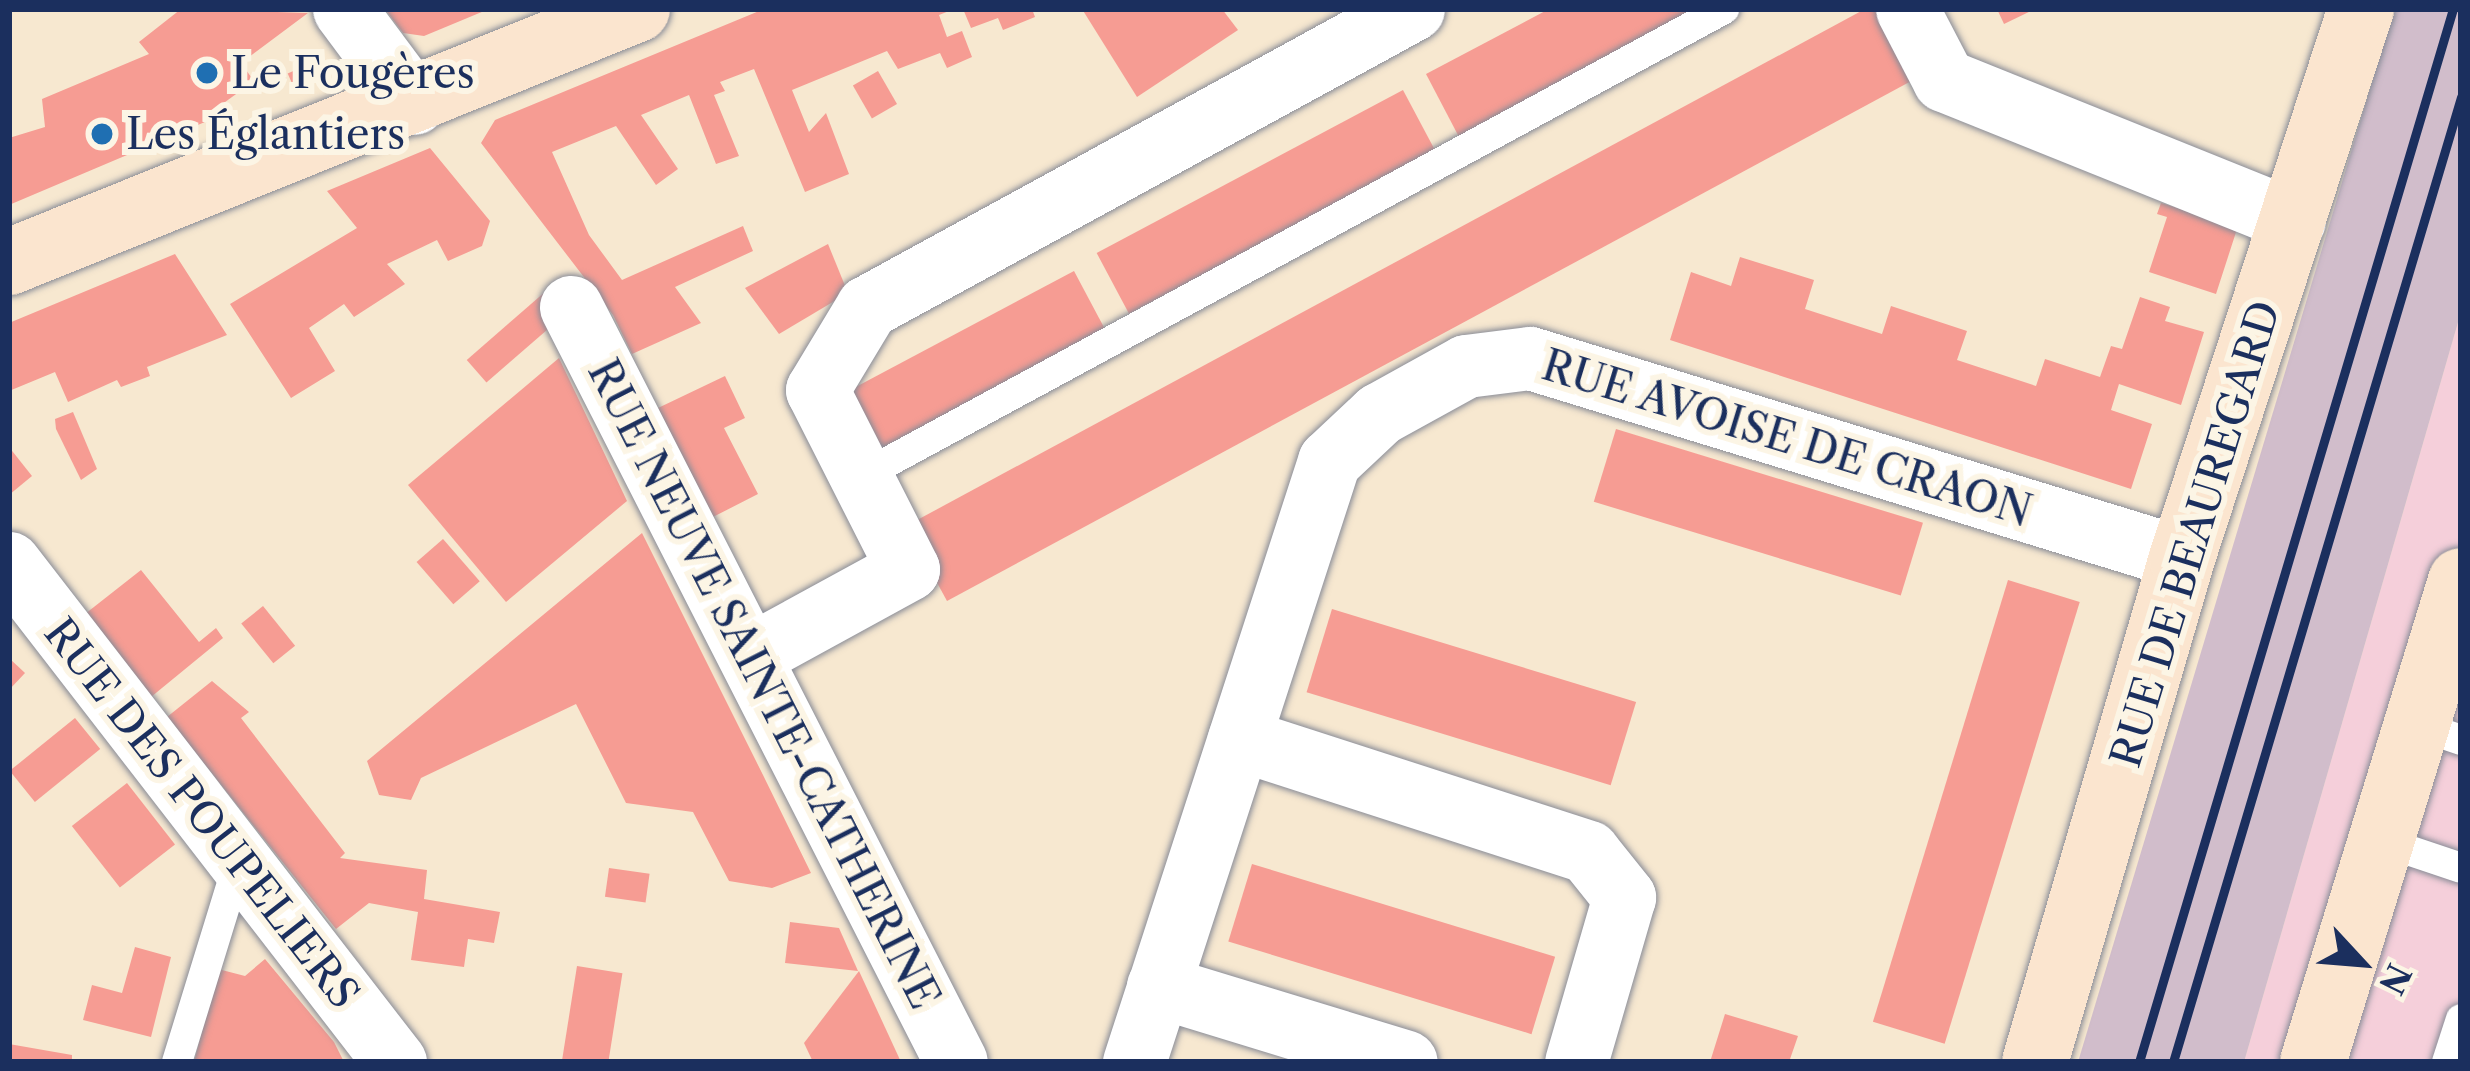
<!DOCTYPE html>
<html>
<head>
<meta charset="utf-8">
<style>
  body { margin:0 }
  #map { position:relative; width:2470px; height:1071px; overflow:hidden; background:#f7e8d0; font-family:"Libre Caslon Text",serif }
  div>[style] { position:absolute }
  .built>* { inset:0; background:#f5cfda }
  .industrial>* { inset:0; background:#d1bdcb }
  .building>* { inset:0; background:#f69c93; transform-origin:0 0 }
  .roads { filter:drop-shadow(0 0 3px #898c97) drop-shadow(0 0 3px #898c97) }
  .lane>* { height:30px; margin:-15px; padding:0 15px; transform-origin:15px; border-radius:15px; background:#fff }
  .street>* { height:63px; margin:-31.5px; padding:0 31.5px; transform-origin:31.5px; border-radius:31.5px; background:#fff }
  .secondary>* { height:66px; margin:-33px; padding:0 33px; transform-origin:33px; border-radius:33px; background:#fbe5cf }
  .rail>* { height:9px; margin:-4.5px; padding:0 4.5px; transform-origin:4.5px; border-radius:4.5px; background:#1b2f5e }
  .dots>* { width:33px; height:33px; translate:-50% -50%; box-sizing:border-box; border:6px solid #fcf5e5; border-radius:50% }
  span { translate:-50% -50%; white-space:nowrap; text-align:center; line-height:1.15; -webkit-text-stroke:12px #fcf5e5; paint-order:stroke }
  .poi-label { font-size:42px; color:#1b2f5e }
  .left { translate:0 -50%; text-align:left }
  .street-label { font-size:42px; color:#1b2f5e }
  .frame { position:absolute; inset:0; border:12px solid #1b2f5e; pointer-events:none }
  .north { position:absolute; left:2302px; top:903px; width:120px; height:120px; -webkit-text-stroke:9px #fcf5e5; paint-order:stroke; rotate:116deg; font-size:33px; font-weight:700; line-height:48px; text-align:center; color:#1b2f5e }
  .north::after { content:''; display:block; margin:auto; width:42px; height:54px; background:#1b2f5e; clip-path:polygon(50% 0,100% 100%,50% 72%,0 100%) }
</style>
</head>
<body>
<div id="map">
  <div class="built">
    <div style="clip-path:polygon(2461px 312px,2461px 1062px,2244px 1062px)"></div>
  </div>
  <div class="industrial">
    <div style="clip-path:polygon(2394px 9px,2461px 9px,2461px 312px,2244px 1062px,2078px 1062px)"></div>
  </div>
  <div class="building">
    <div style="clip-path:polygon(181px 9px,308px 13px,241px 63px,254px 81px,210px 113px,212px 119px,9px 205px,9px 138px,45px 127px,42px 99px,149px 54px,139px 42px)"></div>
    <div style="clip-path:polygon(385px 9px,489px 9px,424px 36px,403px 33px)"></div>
    <div style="clip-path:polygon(764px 9px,954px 9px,939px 15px,947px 37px,962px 31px,972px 57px,947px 68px,940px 53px,898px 69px,887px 51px,792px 90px,809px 132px,826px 113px,849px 174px,805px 192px,754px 69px,720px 82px,725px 91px,714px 95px,739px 156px,716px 164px,689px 95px,641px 115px,678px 169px,656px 185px,616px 126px,552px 152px,589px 235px,622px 280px,743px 226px,753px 251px,675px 287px,701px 323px,632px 354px,613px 315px,481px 143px,495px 120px)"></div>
    <div style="clip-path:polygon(963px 9px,1032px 9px,1035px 17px,1003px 30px,998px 18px,971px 28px)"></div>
    <div style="clip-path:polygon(1082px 9px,1222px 9px,1238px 30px,1137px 97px)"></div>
    <div style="clip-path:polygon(1549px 9px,1699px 9px,1459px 137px,1426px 74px)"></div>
    <div style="clip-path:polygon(1865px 9px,1877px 9px,1915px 79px,947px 601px,906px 526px)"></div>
    <div style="clip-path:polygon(1997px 9px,2035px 9px,2004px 24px)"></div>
    <div style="left:316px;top:61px;width:12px;height:31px;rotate:66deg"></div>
    <div style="left:878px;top:71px;width:38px;height:29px;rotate:60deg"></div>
    <div style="left:1403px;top:90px;width:69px;height:347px;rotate:62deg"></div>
    <div style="clip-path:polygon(430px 148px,490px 221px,482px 246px,448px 261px,437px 240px,387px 264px,405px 284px,354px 317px,344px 304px,309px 328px,335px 371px,291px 398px,230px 304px,357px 228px,327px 191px)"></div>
    <div style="clip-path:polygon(2161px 203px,2238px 226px,2216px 294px,2149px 272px,2167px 217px,2157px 214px)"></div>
    <div style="clip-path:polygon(828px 244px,848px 293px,779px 334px,745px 288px)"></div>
    <div style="clip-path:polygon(175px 254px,227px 335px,147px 367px,150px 376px,121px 387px,117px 380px,68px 402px,55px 372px,9px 391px,9px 323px)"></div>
    <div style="clip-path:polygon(1740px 257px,1814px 280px,1805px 309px,1882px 334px,1891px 306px,1967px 331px,1957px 360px,2036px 386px,2045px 359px,2100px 377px,2111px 346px,2122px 349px,2140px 297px,2170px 307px,2165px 321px,2204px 332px,2181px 405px,2119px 384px,2111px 410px,2152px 424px,2131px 489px,1670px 340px,1691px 272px,1731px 286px)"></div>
    <div style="left:1074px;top:271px;width:66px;height:268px;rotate:62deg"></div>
    <div style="left:546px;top:291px;width:30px;height:105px;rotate:49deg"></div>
    <div style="clip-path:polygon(559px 358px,627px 501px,506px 602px,408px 485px)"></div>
    <div style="clip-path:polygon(725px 376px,745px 418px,724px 428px,758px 494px,713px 517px,658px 408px)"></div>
    <div style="clip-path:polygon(73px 412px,97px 469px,81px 480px,56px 429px,55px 419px)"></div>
    <div style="left:1616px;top:429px;width:321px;height:76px;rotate:17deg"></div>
    <div style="clip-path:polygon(9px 447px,32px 476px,9px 495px)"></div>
    <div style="clip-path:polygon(642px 533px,763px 775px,811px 873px,772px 888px,729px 881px,693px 812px,626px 803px,576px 704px,421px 778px,411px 800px,379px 795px,367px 761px)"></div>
    <div style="left:443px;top:539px;width:56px;height:35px;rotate:49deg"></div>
    <div style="clip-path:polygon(141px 570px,199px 642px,216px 628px,223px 638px,151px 697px,85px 614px)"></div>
    <div style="left:2008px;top:580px;width:75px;height:462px;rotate:17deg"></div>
    <div style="left:263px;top:606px;width:51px;height:28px;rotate:51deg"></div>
    <div style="left:1332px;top:609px;width:318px;height:87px;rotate:17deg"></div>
    <div style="clip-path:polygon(9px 658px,25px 673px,9px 690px)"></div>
    <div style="clip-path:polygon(212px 681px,249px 712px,241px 718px,345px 853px,340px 858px,427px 870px,424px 899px,500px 912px,494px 943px,468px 939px,464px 967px,411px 960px,418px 912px,369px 903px,336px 929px,167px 717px)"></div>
    <div style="left:75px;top:718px;width:40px;height:84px;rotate:51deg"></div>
    <div style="left:127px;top:783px;width:78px;height:70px;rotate:52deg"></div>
    <div style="left:1252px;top:864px;width:317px;height:81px;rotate:17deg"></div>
    <div style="left:609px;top:868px;width:41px;height:29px;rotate:8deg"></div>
    <div style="clip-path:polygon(790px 922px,839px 928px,858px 971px,785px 963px)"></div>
    <div style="clip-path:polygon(135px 947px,171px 957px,151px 1037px,83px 1020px,92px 985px,122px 993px)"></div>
    <div style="clip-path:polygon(265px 959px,334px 1042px,344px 1062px,194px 1062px,218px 969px,245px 976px)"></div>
    <div style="left:577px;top:966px;width:46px;height:97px;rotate:9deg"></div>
    <div style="clip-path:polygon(859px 971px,901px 1062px,813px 1062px,804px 1043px)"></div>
    <div style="clip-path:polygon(1725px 1014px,1798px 1036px,1789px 1062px,1710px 1062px)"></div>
    <div style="clip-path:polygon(9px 1044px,72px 1055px,72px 1062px,9px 1062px)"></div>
  </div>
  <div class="roads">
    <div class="lane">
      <div style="left:860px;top:477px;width:983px;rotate:-28.44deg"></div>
      <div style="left:2417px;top:725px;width:46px;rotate:18.8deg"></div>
      <div style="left:2381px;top:841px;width:84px;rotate:18.6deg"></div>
      <div style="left:177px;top:1062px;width:210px;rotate:-72.9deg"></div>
      <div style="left:2447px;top:1062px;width:45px;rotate:-72deg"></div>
    </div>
    <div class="street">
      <div style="left:344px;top:9px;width:117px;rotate:53.3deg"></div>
      <div style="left:1907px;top:9px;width:80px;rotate:62.5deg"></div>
      <div style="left:1944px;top:80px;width:377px;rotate:21.9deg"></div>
      <div style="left:571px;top:307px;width:847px;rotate:62.98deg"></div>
      <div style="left:9px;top:563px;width:631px;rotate:52.28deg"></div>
      <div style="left:751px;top:655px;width:179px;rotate:-28.7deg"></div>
      <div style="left:908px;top:569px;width:201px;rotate:-116.9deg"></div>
      <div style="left:817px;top:390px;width:97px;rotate:-58.9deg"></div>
      <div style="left:867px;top:307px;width:622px;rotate:-28.63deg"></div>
      <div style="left:1239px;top:739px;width:367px;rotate:17.9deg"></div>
      <div style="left:1588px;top:852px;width:58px;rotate:51.3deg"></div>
      <div style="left:1624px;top:897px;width:172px;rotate:106.2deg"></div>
      <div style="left:1158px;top:986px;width:259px;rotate:17deg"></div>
      <div style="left:1134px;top:1062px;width:632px;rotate:-72.02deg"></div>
      <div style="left:1329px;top:461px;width:69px;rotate:-43.2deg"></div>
      <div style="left:1379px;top:414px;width:99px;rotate:-28.9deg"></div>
      <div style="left:1466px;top:366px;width:64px;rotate:-7.1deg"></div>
      <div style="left:1530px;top:358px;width:682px;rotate:17.05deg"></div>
    </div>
    <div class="secondary">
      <div style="left:9px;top:262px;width:677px;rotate:-21.94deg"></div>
      <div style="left:2035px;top:1062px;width:525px;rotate:-73.74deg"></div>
      <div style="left:2182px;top:558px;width:577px;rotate:-71.94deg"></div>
      <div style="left:2313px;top:1062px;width:503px;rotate:-72.9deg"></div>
    </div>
  </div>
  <div class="rail">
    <div style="left:2139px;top:1062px;width:1099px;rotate:-73.4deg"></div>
    <div style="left:2173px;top:1062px;width:1007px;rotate:-73.38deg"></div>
  </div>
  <div class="dots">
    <div style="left:207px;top:73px;background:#1f6fb2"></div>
    <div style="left:102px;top:134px;background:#1f6fb2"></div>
  </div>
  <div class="poi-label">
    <span class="left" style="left:231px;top:73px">Le Fougères</span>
    <span class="left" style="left:126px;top:134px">Les Églantiers</span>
  </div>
  <div class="street-label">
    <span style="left:1787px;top:438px;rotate:17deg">RUE AVOISE DE CRAON</span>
    <span style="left:2195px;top:534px;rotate:-73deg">RUE DE BEAUREGARD</span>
    <span style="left:764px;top:684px;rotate:63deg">RUE NEUVE SAINTE-CATHERINE</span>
    <span style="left:202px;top:813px;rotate:52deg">RUE DES POUPELIERS</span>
  </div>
  <div class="frame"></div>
  <div class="north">N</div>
</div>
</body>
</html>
